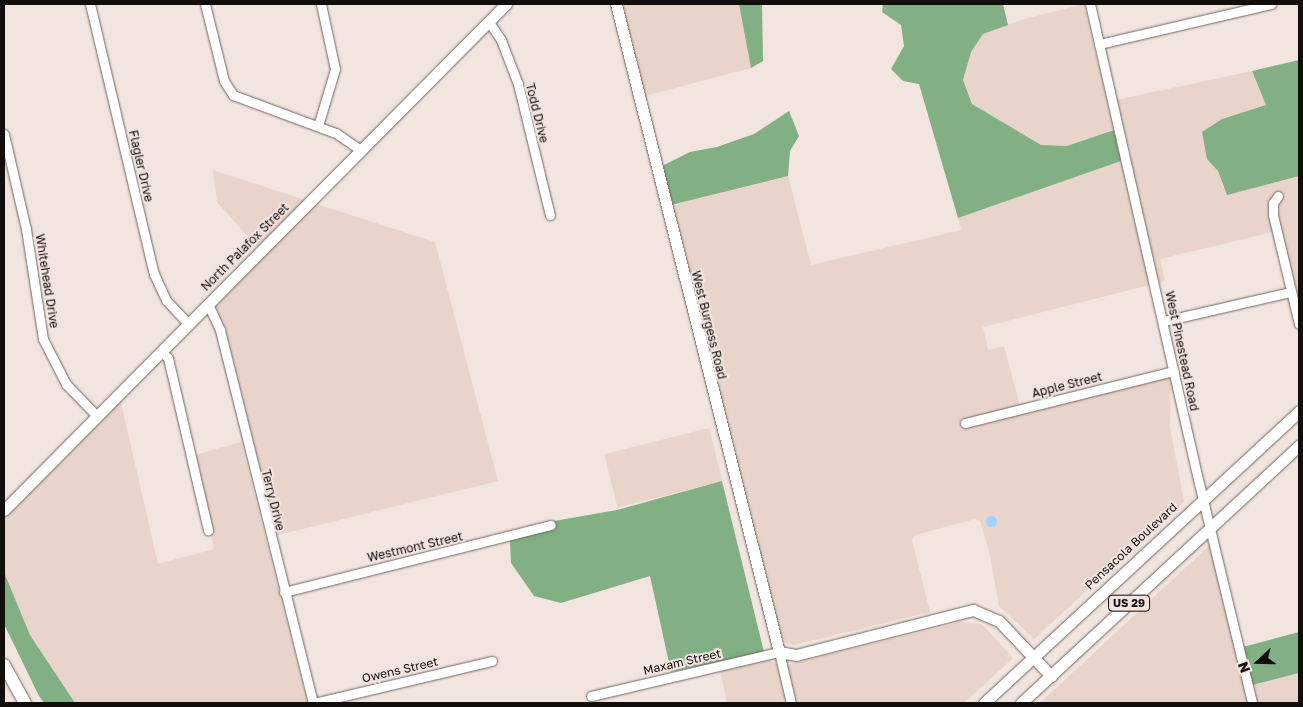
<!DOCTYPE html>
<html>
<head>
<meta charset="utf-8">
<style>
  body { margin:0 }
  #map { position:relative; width:1303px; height:707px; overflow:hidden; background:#f2e4df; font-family:"Golos Text",sans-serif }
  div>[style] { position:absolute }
  .built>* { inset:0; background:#e9d4cc; transform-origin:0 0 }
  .forest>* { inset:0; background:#82af84 }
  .water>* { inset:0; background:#a1d3fd }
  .round { border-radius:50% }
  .roads { filter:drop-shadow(0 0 1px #716661) drop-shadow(0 0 1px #716661) }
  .minor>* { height:9px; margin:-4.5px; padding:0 4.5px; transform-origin:4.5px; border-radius:4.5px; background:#fff }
  .major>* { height:11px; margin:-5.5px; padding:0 5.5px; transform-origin:5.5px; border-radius:5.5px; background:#fff }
  .highway>* { height:12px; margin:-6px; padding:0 6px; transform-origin:6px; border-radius:6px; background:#fff }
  span { translate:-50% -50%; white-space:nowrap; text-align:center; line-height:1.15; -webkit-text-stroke:4px #f2e4df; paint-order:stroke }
  .shield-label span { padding:1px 4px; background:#f2e4df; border:1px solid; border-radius:4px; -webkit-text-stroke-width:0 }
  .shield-label { font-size:11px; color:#120e0c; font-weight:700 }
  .street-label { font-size:12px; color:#120e0c }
  .frame { position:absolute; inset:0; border:5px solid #120e0c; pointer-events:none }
  .north { position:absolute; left:1233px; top:637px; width:50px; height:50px; -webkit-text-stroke:4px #f2e4df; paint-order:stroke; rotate:249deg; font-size:14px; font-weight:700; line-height:20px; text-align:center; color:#120e0c }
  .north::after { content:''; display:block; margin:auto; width:18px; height:22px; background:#120e0c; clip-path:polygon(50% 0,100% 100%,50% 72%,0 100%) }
</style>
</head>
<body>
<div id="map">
  <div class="built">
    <div style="clip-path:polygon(623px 4px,739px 4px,751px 68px,645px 96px)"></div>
    <div style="clip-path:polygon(1084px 4px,1114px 130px,1067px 146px,1040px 145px,972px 104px,963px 80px,971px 52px,983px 34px,1021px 20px)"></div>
    <div style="clip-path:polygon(1252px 71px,1267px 105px,1222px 119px,1207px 159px,1218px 171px,1227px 195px,1299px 176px,1299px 307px,1278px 214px,1279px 200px,1284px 196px,1279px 191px,1269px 203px,1273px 232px,1160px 259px,1165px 281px,1159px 283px,1129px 158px,1132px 156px,1116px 100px)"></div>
    <div style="clip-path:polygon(1121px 161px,1150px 285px,983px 327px,988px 350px,1004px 346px,1020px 406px,960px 421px,962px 428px,1171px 375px,1170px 427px,1184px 502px,1034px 639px,999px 606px,990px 555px,980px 521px,975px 519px,915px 535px,912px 540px,930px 612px,794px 645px,786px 643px,778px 630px,671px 205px,788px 176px,811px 265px,961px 230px,958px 218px)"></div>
    <div style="clip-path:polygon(213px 170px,305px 200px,258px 248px,217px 202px)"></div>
    <div style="clip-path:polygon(313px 203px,435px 242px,498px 481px,274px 536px,224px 329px,213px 304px)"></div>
    <div style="clip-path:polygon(120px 398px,158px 564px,214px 549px,211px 533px,213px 532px,195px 455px,241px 442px,308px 703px,75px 703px,30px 635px,4px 572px,4px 515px)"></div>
    <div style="left:709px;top:428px;width:55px;height:108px;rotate:76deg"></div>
    <div style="clip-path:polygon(1210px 545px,1248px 703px,1040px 703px)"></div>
    <div style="clip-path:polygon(960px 622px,982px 624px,1013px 658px,964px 703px,795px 703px,786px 665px)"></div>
    <div style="clip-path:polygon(766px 659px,777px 664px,786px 703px,727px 703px,720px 670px)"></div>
    <div style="clip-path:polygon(1299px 673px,1299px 703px,1257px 703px,1252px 685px)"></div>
  </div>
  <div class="forest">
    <div style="clip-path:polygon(739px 4px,762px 4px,763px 61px,751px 68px)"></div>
    <div style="clip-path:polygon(883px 4px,1003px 4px,1008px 25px,983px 34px,971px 52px,963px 80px,972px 104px,1041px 145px,1067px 146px,1114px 130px,1121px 161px,958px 218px,919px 84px,903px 81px,891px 69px,904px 46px,901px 25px,882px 12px)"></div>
    <div style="clip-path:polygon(1299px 60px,1299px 176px,1227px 195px,1218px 171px,1207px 159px,1202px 132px,1222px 119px,1266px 105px,1252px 71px)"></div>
    <div style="clip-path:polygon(789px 111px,799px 136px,790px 151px,788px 176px,671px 205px,662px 166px,690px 152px,717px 147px,754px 134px)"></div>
    <div style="clip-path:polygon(722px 481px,764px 652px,671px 672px,650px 576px,561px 603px,534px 596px,511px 563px,510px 540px,555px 527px,554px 521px,617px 510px)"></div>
    <div style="clip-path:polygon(4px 572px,30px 635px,75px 703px,44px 703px,39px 696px,4px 624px)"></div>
    <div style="clip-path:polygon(1299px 632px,1299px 673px,1252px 685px,1243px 647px)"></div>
  </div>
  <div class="water">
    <div class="round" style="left:985.5px;top:515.5px;width:11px;height:11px"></div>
  </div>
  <div class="roads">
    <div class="minor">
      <div style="left:90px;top:4px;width:277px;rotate:76.7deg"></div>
      <div style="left:154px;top:274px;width:29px;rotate:65deg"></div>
      <div style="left:166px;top:300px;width:33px;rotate:47deg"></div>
      <div style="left:205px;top:4px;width:79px;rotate:76.1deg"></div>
      <div style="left:224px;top:81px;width:17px;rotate:57deg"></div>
      <div style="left:233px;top:95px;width:110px;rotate:20.3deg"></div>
      <div style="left:336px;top:133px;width:29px;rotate:35deg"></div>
      <div style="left:1090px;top:4px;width:483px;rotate:77.2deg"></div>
      <div style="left:1197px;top:475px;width:235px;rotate:76.4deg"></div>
      <div style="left:489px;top:22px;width:22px;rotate:56deg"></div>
      <div style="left:501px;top:40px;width:47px;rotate:68.9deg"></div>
      <div style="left:518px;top:84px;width:135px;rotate:76.3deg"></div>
      <div style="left:1099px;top:44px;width:177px;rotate:-13.1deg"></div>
      <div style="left:318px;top:126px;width:59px;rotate:-73.4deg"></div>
      <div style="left:335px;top:69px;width:66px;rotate:-102.2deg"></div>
      <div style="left:4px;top:134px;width:98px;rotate:77deg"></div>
      <div style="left:26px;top:229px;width:111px;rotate:81.2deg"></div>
      <div style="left:43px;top:339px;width:51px;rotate:62.9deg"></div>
      <div style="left:66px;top:384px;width:45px;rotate:45.9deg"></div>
      <div style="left:1278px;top:196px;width:9px;rotate:126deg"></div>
      <div style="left:1273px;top:203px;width:12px;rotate:90deg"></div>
      <div style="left:1273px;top:215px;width:112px;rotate:76.6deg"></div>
      <div style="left:208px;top:304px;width:29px;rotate:65deg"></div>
      <div style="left:220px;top:330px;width:384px;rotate:76deg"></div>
      <div style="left:1164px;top:321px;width:130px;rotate:-12.9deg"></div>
      <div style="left:161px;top:351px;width:10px;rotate:45deg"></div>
      <div style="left:168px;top:358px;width:177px;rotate:76.9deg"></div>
      <div style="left:965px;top:423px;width:215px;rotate:-14deg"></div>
      <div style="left:284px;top:592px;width:275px;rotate:-14.1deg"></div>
      <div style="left:591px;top:696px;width:193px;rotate:-13.2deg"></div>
      <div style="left:779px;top:652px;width:52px;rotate:76.8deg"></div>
      <div style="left:314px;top:703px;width:183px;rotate:-13.3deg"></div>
    </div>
    <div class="major">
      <div style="left:616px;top:4px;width:668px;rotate:75.88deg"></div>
      <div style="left:779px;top:652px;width:17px;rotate:10deg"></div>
      <div style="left:796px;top:655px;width:183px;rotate:-14.3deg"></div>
      <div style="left:973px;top:610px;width:28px;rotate:23deg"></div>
      <div style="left:999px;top:621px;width:76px;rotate:46.6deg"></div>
      <div style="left:4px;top:510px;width:713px;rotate:-45.23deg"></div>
      <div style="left:984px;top:703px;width:430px;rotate:-42.8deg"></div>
      <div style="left:1021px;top:703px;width:379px;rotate:-42.8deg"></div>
    </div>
    <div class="highway">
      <div style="left:4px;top:665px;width:43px;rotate:61.1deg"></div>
    </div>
  </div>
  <div class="shield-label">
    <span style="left:1129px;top:603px">US 29</span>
  </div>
  <div class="street-label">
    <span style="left:537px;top:113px;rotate:76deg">Todd Drive</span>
    <span style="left:141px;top:166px;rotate:77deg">Flagler Drive</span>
    <span style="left:245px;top:247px;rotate:-45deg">North Palafox Street</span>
    <span style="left:47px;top:281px;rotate:81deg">Whitehead Drive</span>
    <span style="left:709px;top:325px;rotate:76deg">West Burgess Road</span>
    <span style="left:1182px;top:351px;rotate:78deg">West Pinestead Road</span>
    <span style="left:1067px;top:385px;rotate:-14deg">Apple Street</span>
    <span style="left:273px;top:500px;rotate:76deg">Terry Drive</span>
    <span style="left:1131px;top:546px;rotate:-43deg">Pensacola Boulevard</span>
    <span style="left:415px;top:547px;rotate:-13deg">Westmont Street</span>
    <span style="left:682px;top:662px;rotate:-13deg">Maxam Street</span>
    <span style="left:400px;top:670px;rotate:-13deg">Owens Street</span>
  </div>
  <div class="frame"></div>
  <div class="north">N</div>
</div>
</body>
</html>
